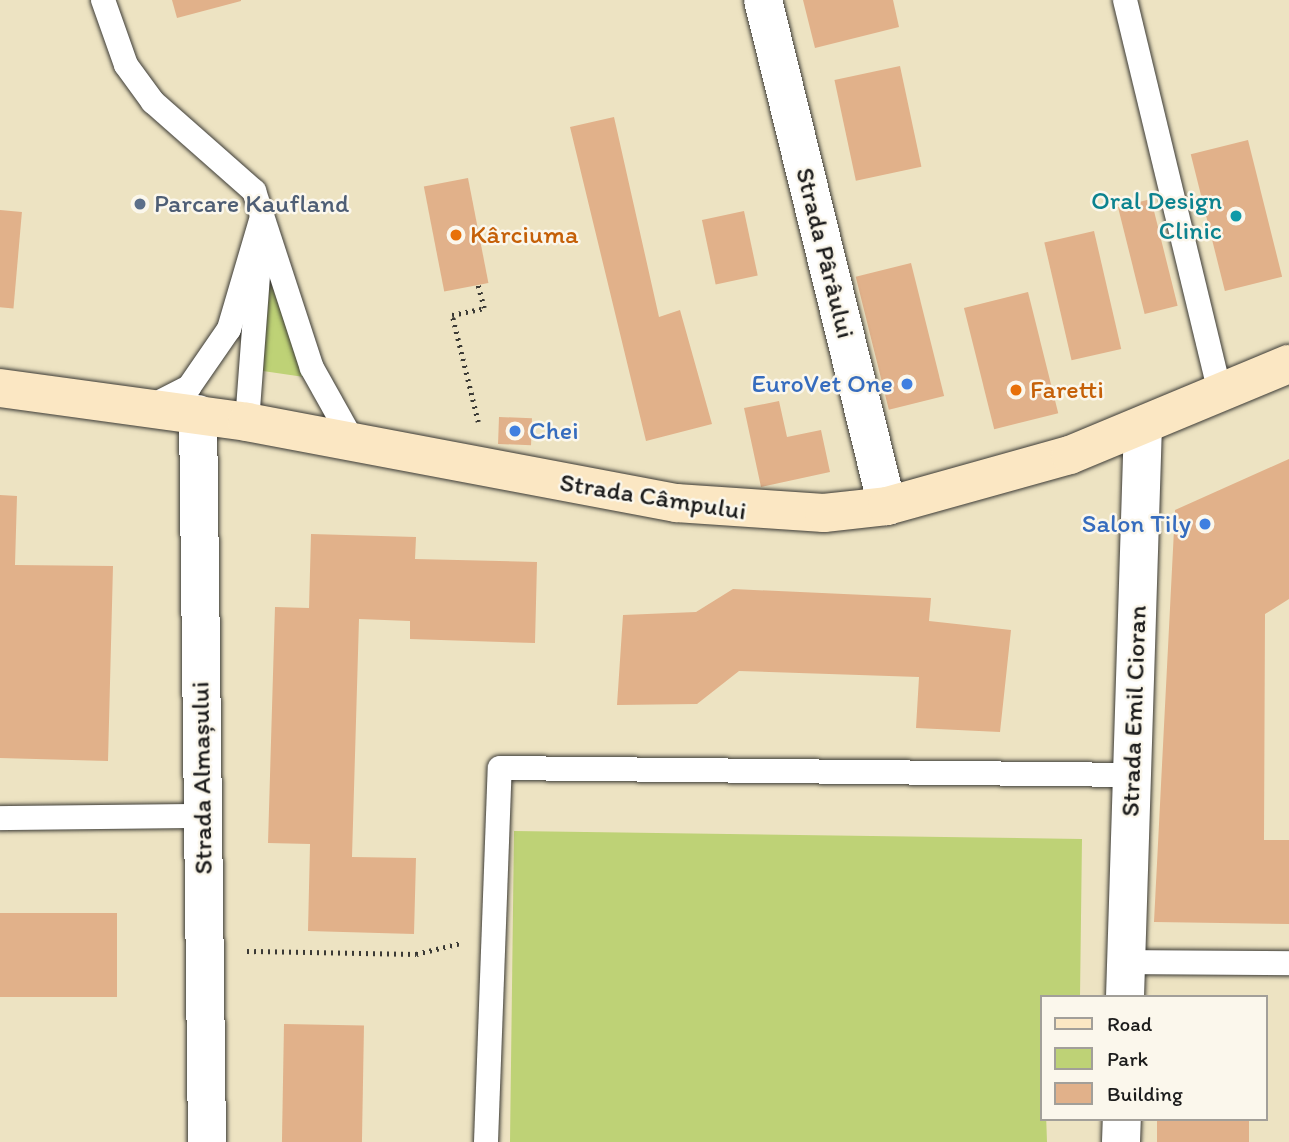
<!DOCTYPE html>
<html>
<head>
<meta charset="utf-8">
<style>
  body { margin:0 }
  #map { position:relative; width:1289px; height:1142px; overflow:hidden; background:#ede3c2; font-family:Itim,sans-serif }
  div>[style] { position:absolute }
  .green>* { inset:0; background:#bed276 }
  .building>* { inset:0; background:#e1b18a; transform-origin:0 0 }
  .path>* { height:4.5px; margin-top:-2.25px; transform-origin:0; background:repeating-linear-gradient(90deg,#3b3a35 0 2px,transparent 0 7px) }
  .roads { filter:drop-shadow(0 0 2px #3b3a35) drop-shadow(0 0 2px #3b3a35) }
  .service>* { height:24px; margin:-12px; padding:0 12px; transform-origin:12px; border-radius:12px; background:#fff }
  .minor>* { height:38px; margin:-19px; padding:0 19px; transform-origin:19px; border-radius:19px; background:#fff }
  .secondary>* { height:38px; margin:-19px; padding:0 19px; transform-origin:19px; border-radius:19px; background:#fbe7c3 }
  .dots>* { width:19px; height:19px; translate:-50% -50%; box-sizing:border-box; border:4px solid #fbf7ec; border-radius:50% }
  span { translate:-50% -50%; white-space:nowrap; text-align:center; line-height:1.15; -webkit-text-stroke:5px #fbf7ec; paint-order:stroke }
  .culture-label { font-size:26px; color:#0d838f }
  .right { translate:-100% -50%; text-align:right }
  .service-label { font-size:26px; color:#4e5e75 }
  .left { translate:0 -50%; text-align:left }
  .food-label { font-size:26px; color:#c56008 }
  .street-label { font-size:26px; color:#1c1c1c }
  .shop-label { font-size:26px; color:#366cbe }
  .legend { position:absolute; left:1040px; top:995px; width:228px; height:126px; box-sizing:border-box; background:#fbf7ec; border:2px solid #a29f99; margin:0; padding:9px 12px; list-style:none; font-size:21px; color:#1c1c1c }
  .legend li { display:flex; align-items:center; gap:14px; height:35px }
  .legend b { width:35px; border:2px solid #a29f99 }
</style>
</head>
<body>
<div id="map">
  <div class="green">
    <div style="clip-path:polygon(270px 281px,304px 377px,263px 371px)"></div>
    <div style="clip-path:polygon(514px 831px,1082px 839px,1080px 997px,1042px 997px,1047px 1142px,510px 1142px)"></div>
  </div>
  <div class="building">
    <div style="clip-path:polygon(172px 0,241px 0,241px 1px,177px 18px)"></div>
    <div style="clip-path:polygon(803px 0,893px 0,899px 27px,815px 48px)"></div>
    <div style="left:900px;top:66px;width:103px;height:67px;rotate:78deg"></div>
    <div style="clip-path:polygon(614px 117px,659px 317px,680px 310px,712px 424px,646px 441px,570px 127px)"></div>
    <div style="left:1248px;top:140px;width:141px;height:59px;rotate:76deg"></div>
    <div style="left:468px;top:178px;width:107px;height:45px;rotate:79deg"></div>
    <div style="left:1151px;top:199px;width:110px;height:34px;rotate:76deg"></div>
    <div style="left:0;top:210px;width:22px;height:97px;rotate:5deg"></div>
    <div style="left:744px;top:211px;width:66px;height:43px;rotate:78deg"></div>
    <div style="left:1094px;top:231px;width:121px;height:51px;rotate:77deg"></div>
    <div style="left:911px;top:263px;width:137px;height:57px;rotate:76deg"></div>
    <div style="left:1028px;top:292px;width:125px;height:66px;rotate:76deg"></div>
    <div style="clip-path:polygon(779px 401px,787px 437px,821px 430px,830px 472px,761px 487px,744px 408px)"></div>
    <div style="left:499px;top:417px;width:33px;height:27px;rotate:2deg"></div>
    <div style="clip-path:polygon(1289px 459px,1289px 599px,1265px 614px,1264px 840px,1289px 840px,1289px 924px,1154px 922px,1175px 510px)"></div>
    <div style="clip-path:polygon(0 495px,17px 496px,15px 565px,113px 566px,108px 761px,0 758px)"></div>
    <div style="clip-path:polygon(311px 534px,416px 537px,415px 559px,537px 562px,535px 643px,410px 639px,410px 621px,359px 619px,352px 857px,416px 858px,414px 934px,308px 931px,310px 844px,268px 843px,275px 607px,309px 608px)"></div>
    <div style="clip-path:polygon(733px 589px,931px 598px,929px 621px,1011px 630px,1000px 732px,916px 728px,919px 677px,739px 671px,697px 704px,617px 705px,623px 615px,696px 612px)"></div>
    <div style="left:0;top:913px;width:117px;height:84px"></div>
    <div style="left:284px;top:1024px;width:80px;height:118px;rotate:1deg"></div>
    <div style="left:1157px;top:1119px;width:92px;height:23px"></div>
  </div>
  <div class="path">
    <div style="left:478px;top:422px;width:110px;rotate:-103.7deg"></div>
    <div style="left:452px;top:315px;width:33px;rotate:-12deg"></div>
    <div style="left:484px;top:308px;width:24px;rotate:-105deg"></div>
    <div style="left:247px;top:951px;width:169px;rotate:1deg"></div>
    <div style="left:416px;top:954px;width:46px;rotate:-13.7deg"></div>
  </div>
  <div class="roads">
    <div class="service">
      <div style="left:103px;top:0;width:69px;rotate:70.5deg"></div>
      <div style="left:126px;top:65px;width:46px;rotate:53.9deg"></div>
      <div style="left:153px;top:102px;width:135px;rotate:41.4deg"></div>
      <div style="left:254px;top:191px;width:186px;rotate:71.9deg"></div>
      <div style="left:312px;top:368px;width:86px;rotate:60.8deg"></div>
      <div style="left:1125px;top:0;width:404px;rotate:76.4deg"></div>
      <div style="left:150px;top:407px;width:44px;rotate:-27.1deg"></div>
      <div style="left:189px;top:387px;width:70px;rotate:-55.4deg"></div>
      <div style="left:229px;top:329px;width:117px;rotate:-73.6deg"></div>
      <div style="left:247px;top:422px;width:159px;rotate:-85.7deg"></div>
      <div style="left:0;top:818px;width:202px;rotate:-0.6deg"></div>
      <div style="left:1126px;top:962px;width:163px;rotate:0.4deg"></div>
      <div style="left:486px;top:1142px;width:374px;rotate:-87.9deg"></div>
      <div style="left:500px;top:768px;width:633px;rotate:0.63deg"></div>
    </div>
    <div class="minor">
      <div style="left:763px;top:0;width:521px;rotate:76.23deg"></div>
      <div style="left:198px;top:414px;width:728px;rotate:89.29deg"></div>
      <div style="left:1125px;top:997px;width:572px;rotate:-88.2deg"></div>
      <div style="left:1121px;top:1142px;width:23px;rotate:-88deg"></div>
    </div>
    <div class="secondary">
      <div style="left:0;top:388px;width:249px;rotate:7.8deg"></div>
      <div style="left:247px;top:422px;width:437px;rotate:10.7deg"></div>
      <div style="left:676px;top:503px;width:148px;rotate:3.9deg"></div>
      <div style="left:824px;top:513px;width:63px;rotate:-6.3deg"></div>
      <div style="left:887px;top:506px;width:190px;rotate:-15.6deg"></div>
      <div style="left:1070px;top:455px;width:237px;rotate:-22.6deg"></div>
    </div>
  </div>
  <div class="dots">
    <div style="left:140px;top:204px;background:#5c6f8a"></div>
    <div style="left:1236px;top:216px;background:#0f9aa8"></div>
    <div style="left:456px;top:235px;background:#e8710a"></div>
    <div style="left:907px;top:384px;background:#3f7fe0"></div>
    <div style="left:1016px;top:390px;background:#e8710a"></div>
    <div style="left:515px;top:431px;background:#3f7fe0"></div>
    <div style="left:1205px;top:524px;background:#3f7fe0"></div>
  </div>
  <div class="culture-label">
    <span class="right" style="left:1222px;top:216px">Oral Design<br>Clinic</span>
  </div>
  <div class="service-label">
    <span class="left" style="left:154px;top:204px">Parcare Kaufland</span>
  </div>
  <div class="food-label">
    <span class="left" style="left:470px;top:235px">Kârciuma</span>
    <span class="left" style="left:1030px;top:390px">Faretti</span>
  </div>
  <div class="street-label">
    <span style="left:825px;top:253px;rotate:76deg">Strada Pârâului</span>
    <span style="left:653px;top:497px;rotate:9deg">Strada Câmpului</span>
    <span style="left:1134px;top:711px;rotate:-88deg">Strada Emil Cioran</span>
    <span style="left:202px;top:778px;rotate:-91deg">Strada Almașului</span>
  </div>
  <div class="shop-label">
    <span class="right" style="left:893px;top:384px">EuroVet One</span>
    <span class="left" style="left:529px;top:431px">Chei</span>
    <span class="right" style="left:1191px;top:524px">Salon Tily</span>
  </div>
  <ul class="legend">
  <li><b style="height:9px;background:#fbe7c3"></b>Road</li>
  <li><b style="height:19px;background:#bed276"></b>Park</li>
  <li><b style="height:19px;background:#e1b18a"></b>Building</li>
  </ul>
</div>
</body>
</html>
